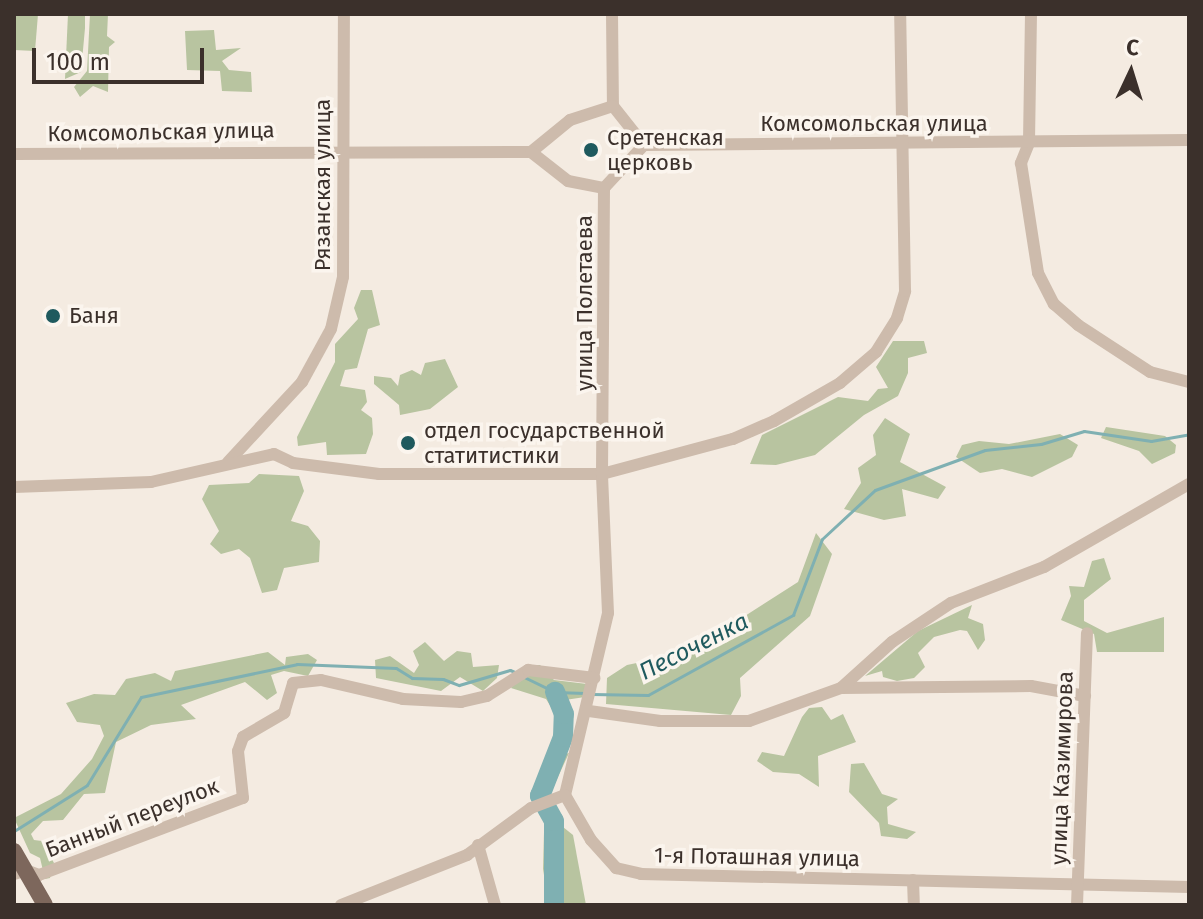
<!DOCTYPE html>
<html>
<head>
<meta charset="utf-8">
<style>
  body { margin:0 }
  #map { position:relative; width:1203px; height:919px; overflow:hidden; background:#f4ebe1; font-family:"Fira Sans",sans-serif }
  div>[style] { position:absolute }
  .green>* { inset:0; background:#b8c4a0 }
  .stream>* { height:3px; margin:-1.5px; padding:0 1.5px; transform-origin:1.5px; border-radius:1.5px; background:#7fb0b2 }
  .river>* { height:20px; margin:-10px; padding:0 10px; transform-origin:10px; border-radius:10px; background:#7fb0b2 }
  .minor>* { height:12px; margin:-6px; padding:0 6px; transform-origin:6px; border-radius:6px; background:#cdbbac }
  .major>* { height:16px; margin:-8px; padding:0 8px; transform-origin:8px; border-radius:8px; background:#7d675c }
  .dots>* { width:22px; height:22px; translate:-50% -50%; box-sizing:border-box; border:4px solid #fbf5ee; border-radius:50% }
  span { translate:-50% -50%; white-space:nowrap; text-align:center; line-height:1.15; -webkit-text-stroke:7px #fbf5ee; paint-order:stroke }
  .street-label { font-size:22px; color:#3b302b }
  .poi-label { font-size:22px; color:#3b302b }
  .left { translate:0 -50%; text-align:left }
  .water-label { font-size:24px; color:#1f5a5e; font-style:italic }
  .frame { position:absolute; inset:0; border:16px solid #3b302b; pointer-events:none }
  .north { position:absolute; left:1091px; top:32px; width:80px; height:80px; -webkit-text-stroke:6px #fbf5ee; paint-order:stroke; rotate:4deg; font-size:22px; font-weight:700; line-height:32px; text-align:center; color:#3b302b }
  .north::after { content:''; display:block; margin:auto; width:28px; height:36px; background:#3b302b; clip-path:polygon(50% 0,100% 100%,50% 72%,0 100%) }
  .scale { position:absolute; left:32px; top:48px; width:172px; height:36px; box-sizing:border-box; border:4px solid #3b302b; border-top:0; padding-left:10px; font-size:24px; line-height:28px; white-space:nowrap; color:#3b302b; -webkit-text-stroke:6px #fbf5ee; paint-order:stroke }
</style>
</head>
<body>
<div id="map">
  <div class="green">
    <div style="clip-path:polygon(14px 14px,38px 14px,35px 51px,14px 50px)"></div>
    <div style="clip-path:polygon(68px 14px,85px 14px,85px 28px,81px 72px,65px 79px)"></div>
    <div style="clip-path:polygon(90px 14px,108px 14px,107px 36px,115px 42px,109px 47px,108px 92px,93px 86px,80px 97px,74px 87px,87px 71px)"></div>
    <div style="clip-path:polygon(214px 30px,216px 50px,241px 48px,222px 61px,229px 70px,251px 72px,252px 92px,222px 91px,220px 71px,187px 70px,185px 31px)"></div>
    <div style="clip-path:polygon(361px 290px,372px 290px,380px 325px,368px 329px,357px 368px,345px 370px,340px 386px,365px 390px,367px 402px,361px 410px,372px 418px,373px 434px,366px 454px,327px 455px,326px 442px,298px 446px,297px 437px,335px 362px,335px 344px,358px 319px,354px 308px)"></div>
    <div style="clip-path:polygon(893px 341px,924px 341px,927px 353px,908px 358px,908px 373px,898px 396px,864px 415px,815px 455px,776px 465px,750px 464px,762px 435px,838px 397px,868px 401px,878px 389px,888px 388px,876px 367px)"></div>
    <div style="clip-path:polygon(445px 359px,458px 387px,430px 409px,400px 415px,399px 405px,374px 384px,374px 376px,391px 378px,398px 386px,400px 375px,412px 370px,421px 375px,425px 363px)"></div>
    <div style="clip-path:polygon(885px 418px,910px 434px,900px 462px,946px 487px,938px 499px,902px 489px,906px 516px,884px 520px,844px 509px,861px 483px,858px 468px,876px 455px,873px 435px)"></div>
    <div style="clip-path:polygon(1106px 427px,1165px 436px,1176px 445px,1175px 453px,1152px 464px,1139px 451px,1101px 438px)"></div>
    <div style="clip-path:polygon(1060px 434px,1078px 445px,1072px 457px,1032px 477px,1002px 469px,980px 473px,956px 457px,962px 445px,979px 441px,1009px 444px)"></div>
    <div style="clip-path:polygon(259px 474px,299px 476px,304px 491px,291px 521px,308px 526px,320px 541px,319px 562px,284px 568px,277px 590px,262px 593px,250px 558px,239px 549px,221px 554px,210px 544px,219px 531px,202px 499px,209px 485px,249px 483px)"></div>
    <div style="clip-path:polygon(816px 533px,832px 554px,810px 616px,740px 678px,741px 696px,731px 715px,606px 704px,607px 678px,627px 665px,656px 659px,670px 664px,798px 582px)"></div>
    <div style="clip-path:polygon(1104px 558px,1111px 579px,1084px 600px,1084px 621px,1107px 633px,1164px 617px,1164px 652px,1097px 652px,1094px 634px,1061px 620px,1071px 596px,1069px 586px,1084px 587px,1092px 561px)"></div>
    <div style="clip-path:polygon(972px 605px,968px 618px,983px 624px,985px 640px,978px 650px,967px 631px,960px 630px,934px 637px,918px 653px,925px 667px,914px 678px,897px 681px,883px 677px,882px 671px,865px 676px,918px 631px)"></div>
    <div style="clip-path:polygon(425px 642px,444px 661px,457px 651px,471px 653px,473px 667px,499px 665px,497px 678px,483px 691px,460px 677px,441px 691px,376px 678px,375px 660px,390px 656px,414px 673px,419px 665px,413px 651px)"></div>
    <div style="clip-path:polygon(268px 652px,285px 665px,286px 657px,308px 654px,317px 660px,308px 676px,284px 671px,271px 675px,277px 693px,267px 700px,245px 682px,181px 705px,196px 719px,151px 725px,116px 742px,105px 793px,84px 794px,63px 820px,43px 821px,31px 834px,34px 840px,42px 841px,54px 863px,50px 878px,45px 879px,40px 858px,30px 853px,14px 818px,61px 794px,92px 759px,104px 736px,100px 725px,77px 722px,66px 703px,94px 694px,115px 695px,126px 679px,155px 673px,171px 681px,175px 671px)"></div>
    <div style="clip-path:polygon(526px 665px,540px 665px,554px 680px,587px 684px,585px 697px,565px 700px,570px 711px,566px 744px,554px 743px,558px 718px,546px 699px,511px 688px)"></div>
    <div style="clip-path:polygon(822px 707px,831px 720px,843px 714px,856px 742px,818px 756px,819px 787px,799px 774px,773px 772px,757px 761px,762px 752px,784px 756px,802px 717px,809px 708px)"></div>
    <div style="clip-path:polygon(569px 753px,551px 792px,536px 800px,531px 797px,549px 758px)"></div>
    <div style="clip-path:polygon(864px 763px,882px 794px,898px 799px,887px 807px,888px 824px,916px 832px,907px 839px,881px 836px,879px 823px,849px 792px,851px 764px)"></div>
    <div style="clip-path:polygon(563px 827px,573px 835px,586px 905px,549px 905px,543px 869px,544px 832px)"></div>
  </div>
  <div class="stream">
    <div style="left:524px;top:677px;width:34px;rotate:26deg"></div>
    <div style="left:555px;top:692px;width:30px;rotate:2deg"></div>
    <div style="left:592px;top:694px;width:56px;rotate:1deg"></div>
    <div style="left:648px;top:695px;width:166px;rotate:-28.9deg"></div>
    <div style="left:793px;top:615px;width:81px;rotate:-69.1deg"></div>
    <div style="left:822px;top:539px;width:72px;rotate:-42.8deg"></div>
    <div style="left:875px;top:490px;width:117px;rotate:-20deg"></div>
    <div style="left:985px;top:450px;width:56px;rotate:-6.1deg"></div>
    <div style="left:1041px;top:444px;width:45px;rotate:-16.8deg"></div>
    <div style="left:1084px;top:431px;width:68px;rotate:8.5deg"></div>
    <div style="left:1151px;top:441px;width:39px;rotate:-10deg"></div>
    <div style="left:14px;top:831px;width:86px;rotate:-32.2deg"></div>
    <div style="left:87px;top:785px;width:103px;rotate:-58.5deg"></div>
    <div style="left:141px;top:697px;width:159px;rotate:-11.9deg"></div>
    <div style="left:297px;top:664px;width:99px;rotate:2.3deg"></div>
    <div style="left:396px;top:668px;width:19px;rotate:32deg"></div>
    <div style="left:412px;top:678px;width:31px;rotate:2deg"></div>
    <div style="left:443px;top:679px;width:17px;rotate:21deg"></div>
    <div style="left:459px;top:685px;width:53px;rotate:-16.4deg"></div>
    <div style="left:510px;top:670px;width:8px;rotate:23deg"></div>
  </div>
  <div class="river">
    <div style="left:554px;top:905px;width:84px;rotate:-90deg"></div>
    <div style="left:554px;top:821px;width:29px;rotate:-119deg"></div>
    <div style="left:540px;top:796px;width:63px;rotate:-68.7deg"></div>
    <div style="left:563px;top:737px;width:23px;rotate:-88deg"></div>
    <div style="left:564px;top:714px;width:24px;rotate:-112deg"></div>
  </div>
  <div class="minor">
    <div style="left:612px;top:14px;width:92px;rotate:89.4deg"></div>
    <div style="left:1031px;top:14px;width:129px;rotate:90.9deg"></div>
    <div style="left:1029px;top:143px;width:22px;rotate:112deg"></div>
    <div style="left:1021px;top:163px;width:111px;rotate:81.2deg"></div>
    <div style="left:1038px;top:273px;width:35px;rotate:63deg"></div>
    <div style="left:1054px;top:304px;width:32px;rotate:41deg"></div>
    <div style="left:1078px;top:325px;width:86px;rotate:33.1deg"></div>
    <div style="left:1150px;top:372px;width:40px;rotate:14.4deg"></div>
    <div style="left:613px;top:106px;width:50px;rotate:51.5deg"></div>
    <div style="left:531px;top:152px;width:50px;rotate:-39.4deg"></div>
    <div style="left:570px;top:120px;width:45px;rotate:-18deg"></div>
    <div style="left:14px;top:154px;width:517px;rotate:-0.22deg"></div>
    <div style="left:531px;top:152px;width:47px;rotate:38.1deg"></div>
    <div style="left:568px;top:181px;width:37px;rotate:11deg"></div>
    <div style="left:604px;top:188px;width:59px;rotate:-47.1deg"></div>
    <div style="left:644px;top:145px;width:545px;rotate:-0.53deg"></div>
    <div style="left:228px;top:462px;width:109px;rotate:-47.2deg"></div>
    <div style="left:302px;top:382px;width:60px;rotate:-61.3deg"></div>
    <div style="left:331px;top:329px;width:53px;rotate:-77deg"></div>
    <div style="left:343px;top:277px;width:263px;rotate:-89.8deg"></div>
    <div style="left:14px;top:487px;width:137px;rotate:-2.1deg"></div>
    <div style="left:151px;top:482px;width:126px;rotate:-12.8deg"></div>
    <div style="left:274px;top:454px;width:21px;rotate:25deg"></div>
    <div style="left:293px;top:463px;width:87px;rotate:7.3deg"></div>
    <div style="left:379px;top:474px;width:223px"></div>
    <div style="left:602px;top:474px;width:136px;rotate:-15deg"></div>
    <div style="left:733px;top:439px;width:45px;rotate:-23.7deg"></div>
    <div style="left:774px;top:421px;width:76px;rotate:-29.9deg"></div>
    <div style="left:840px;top:383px;width:48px;rotate:-40.7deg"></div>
    <div style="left:876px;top:352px;width:40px;rotate:-58deg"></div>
    <div style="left:897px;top:318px;width:28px;rotate:-73deg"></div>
    <div style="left:905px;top:291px;width:277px;rotate:-91deg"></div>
    <div style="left:841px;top:688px;width:190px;rotate:-0.6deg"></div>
    <div style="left:1031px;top:686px;width:55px;rotate:10.5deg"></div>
    <div style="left:589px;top:711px;width:72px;rotate:8deg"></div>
    <div style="left:660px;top:721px;width:89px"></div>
    <div style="left:749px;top:721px;width:98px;rotate:-19.7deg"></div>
    <div style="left:841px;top:688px;width:69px;rotate:-42deg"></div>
    <div style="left:892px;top:642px;width:71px;rotate:-33.5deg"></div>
    <div style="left:951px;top:603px;width:100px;rotate:-21.2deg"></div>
    <div style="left:1044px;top:567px;width:167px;rotate:-29.8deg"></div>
    <div style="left:565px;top:795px;width:187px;rotate:-76.7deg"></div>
    <div style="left:608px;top:613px;width:139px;rotate:-92.5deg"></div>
    <div style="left:602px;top:474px;width:286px;rotate:-89.6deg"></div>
    <div style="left:478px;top:845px;width:62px;rotate:74.2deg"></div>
    <div style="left:14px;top:874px;width:13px;rotate:-18deg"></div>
    <div style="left:26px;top:870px;width:14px;rotate:21deg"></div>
    <div style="left:39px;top:875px;width:218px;rotate:-20.7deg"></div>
    <div style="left:243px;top:798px;width:47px;rotate:-96.1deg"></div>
    <div style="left:238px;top:751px;width:15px;rotate:-70deg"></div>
    <div style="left:243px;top:737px;width:48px;rotate:-30.3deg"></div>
    <div style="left:284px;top:713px;width:31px;rotate:-73deg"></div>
    <div style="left:293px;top:683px;width:28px;rotate:-6deg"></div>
    <div style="left:321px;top:680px;width:84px;rotate:13deg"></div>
    <div style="left:403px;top:699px;width:58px;rotate:3deg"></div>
    <div style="left:461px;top:702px;width:27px;rotate:-13deg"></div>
    <div style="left:487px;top:696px;width:49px;rotate:-32.4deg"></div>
    <div style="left:528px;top:670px;width:67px;rotate:6.8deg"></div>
    <div style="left:913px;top:880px;width:25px;rotate:88deg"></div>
    <div style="left:341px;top:905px;width:136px;rotate:-21.6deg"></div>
    <div style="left:467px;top:855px;width:79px;rotate:-36.3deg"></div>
    <div style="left:531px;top:808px;width:36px;rotate:-21deg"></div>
    <div style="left:565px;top:795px;width:52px;rotate:60deg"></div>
    <div style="left:591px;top:840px;width:38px;rotate:48deg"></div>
    <div style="left:616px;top:868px;width:26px;rotate:13deg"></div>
    <div style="left:641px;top:874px;width:548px;rotate:1.36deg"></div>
    <div style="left:1077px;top:905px;width:272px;rotate:-87.9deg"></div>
  </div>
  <div class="major">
    <div style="left:14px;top:851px;width:62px;rotate:60.1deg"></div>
  </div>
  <div class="dots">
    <div style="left:591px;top:150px;background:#1f5a5e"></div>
    <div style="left:53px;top:316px;background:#1f5a5e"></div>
    <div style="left:408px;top:443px;background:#1f5a5e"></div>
  </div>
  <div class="street-label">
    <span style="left:874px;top:124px">Комсомольская улица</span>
    <span style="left:161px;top:132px;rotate:-1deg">Комсомольская улица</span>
    <span style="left:323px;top:185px;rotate:-90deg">Рязанская улица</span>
    <span style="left:585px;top:303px;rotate:-90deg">улица Полетаева</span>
    <span style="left:1062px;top:768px;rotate:-88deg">улица Казимирова</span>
    <span style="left:132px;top:818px;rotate:-21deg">Банный переулок</span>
    <span style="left:757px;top:857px;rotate:1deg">1-я Поташная улица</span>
  </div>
  <div class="poi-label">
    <span class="left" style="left:607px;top:150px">Сретенская<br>церковь</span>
    <span class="left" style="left:69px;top:316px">Баня</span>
    <span class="left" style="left:424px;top:443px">отдел государственной<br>статитистики</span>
  </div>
  <div class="water-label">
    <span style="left:694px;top:647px;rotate:-27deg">Песоченка</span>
  </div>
  <div class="frame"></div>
  <div class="north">С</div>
  <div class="scale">100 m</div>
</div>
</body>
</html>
